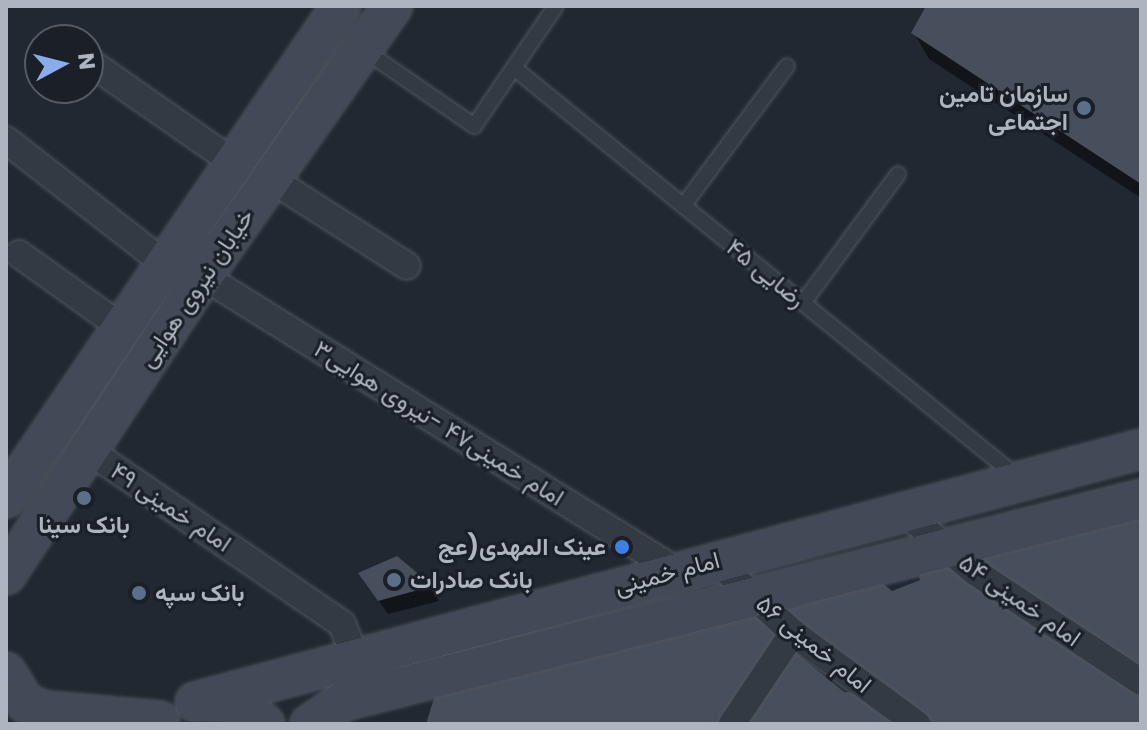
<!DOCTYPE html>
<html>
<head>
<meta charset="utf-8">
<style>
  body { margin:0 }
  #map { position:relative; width:1147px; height:730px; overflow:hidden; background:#212832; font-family:Poppins,Vazirmatn,sans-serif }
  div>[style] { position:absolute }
  .shadow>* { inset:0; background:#0007 }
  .building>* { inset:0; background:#484f5c }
  .roads { filter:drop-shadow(0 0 2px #4f555e) drop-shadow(0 0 2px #4f555e) }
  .lane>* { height:14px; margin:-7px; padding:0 7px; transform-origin:7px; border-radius:7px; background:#343a43 }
  .street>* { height:26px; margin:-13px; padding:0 13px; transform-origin:13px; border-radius:13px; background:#343a43 }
  .secondary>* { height:38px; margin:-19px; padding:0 19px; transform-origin:19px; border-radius:19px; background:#434956 }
  .dots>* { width:22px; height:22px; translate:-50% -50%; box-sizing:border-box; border:4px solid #1a1f28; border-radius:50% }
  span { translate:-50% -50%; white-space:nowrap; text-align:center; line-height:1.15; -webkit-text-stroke:6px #1a1f28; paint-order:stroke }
  .poi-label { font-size:24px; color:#aeb5c0; font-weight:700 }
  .right { translate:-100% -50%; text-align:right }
  .left { translate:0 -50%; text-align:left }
  .street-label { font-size:24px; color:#aeb5c0 }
  .frame { position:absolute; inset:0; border:8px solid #aeb5c0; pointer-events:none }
  .north { position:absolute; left:24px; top:24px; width:80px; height:80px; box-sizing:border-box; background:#1a1f28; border:2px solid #555b65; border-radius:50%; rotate:83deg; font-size:22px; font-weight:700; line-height:32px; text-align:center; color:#aeb5c0 }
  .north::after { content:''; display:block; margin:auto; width:28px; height:36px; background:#8aace9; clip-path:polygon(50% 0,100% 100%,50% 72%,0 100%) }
</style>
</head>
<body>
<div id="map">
  <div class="shadow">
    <div style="clip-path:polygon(928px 6px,1141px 6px,1141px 198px,929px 59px,914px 33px)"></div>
    <div style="clip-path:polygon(397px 559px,431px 588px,439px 601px,388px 614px,360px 574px)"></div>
  </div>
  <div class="building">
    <div style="clip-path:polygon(926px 6px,1141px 6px,1141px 184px,911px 33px)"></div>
    <div style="clip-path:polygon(1141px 519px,1141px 675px,979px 566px,980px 556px)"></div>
    <div style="clip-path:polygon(397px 556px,433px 586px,378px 601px,358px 573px)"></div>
    <div style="clip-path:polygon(955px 563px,1141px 693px,1141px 724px,935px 724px,778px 612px,881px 582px,892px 591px,920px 580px,918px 572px)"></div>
    <div style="clip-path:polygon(754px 613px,783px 634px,724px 724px,426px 724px,435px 695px)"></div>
    <div style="clip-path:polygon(794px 651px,844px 692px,858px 693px,902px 724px,739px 724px)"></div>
  </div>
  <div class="roads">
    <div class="lane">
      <div style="left:364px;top:50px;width:134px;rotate:34.6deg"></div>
      <div style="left:474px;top:126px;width:145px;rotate:-55.7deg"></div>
      <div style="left:514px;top:68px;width:647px;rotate:39.1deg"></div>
      <div style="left:683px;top:206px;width:174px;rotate:-53.4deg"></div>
      <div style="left:803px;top:303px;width:160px;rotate:-53.6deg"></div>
    </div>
    <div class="street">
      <div style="left:88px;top:61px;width:182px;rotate:34.9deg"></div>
      <div style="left:6px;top:140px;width:207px;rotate:37.9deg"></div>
      <div style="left:271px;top:179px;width:161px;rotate:32.6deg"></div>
      <div style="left:19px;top:254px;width:130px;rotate:35.6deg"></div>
      <div style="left:203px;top:276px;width:556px;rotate:31.92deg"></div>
      <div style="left:88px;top:450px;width:308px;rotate:34.4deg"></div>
      <div style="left:342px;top:624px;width:37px;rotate:68deg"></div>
      <div style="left:903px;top:511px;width:94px;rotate:40.3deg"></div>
      <div style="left:975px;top:572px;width:199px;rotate:33.5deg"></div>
      <div style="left:715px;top:560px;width:107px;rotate:43.1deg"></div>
      <div style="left:793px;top:633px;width:154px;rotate:36.3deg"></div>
      <div style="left:732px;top:724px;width:110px;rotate:-56.2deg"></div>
    </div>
    <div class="secondary">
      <div style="left:6px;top:498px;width:595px;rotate:-55.75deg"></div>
      <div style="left:6px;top:575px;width:358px;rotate:-56.6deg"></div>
      <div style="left:203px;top:276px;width:330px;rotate:-54.9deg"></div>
      <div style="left:6px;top:672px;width:36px;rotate:58deg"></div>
      <div style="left:25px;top:703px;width:22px;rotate:21deg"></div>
      <div style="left:46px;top:711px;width:114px;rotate:5deg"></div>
      <div style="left:207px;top:701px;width:27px;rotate:4deg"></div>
      <div style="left:234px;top:703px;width:37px;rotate:34deg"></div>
      <div style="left:195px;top:702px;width:979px;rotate:-14.97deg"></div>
      <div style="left:310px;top:724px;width:41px;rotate:-34.1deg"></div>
      <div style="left:344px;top:701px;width:822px;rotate:-14.22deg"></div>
    </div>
  </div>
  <div class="dots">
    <div style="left:1084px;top:108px;background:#5c6f8a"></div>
    <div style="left:84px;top:498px;background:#5c6f8a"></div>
    <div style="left:622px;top:547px;background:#3f7fe0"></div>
    <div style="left:394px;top:580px;background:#5c6f8a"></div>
    <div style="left:139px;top:593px;background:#5c6f8a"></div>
  </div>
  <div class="poi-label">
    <span class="right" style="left:1068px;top:108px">سازمان تامین<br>اجتماعی</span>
    <span style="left:84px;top:525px">بانک سینا</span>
    <span class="right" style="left:606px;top:547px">عینک المهدی(عج</span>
    <span class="left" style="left:410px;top:580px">بانک صادرات</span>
    <span class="left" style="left:155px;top:593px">بانک سپه</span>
  </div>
  <div class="street-label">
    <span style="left:766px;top:273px;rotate:39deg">رضایی ۴۵</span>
    <span style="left:196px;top:288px;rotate:-56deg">خیابان نیروی هوایی</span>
    <span style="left:439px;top:423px;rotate:32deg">امام خمینی۴۷ -نیروی هوایی۳</span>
    <span style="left:171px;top:507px;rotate:34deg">امام خمینی ۴۹</span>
    <span style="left:667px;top:573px;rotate:-15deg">امام خمینی</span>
    <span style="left:1020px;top:600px;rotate:35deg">امام خمینی ۵۴</span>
    <span style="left:814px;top:644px;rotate:39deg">امام خمینی ۵۶</span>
  </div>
  <div class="frame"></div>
  <div class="north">N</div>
</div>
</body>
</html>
